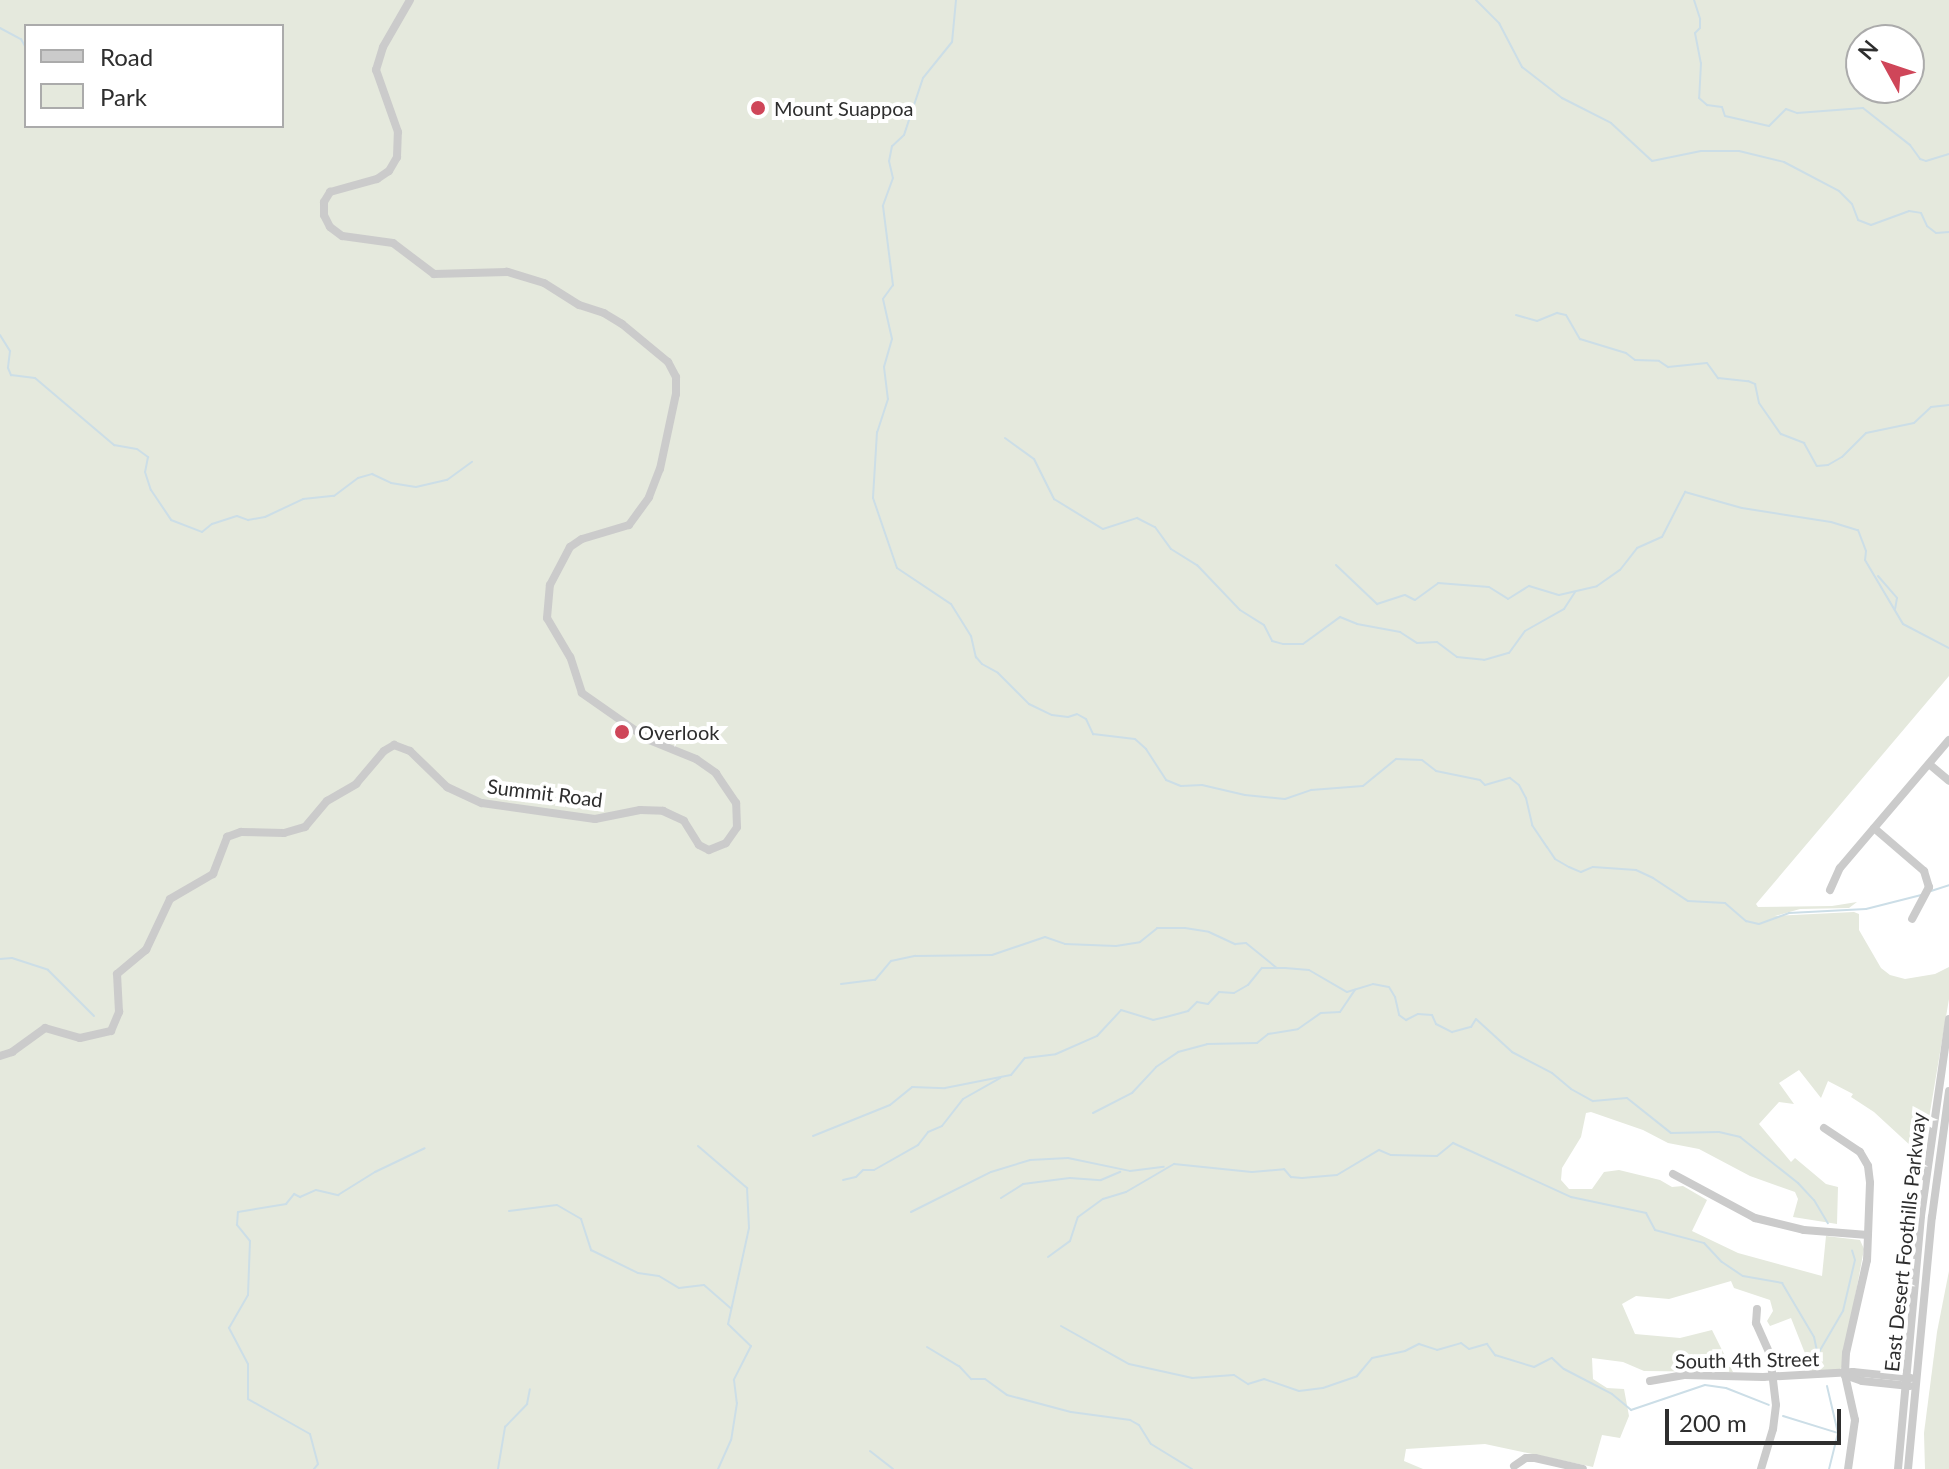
<!DOCTYPE html>
<html>
<head>
<meta charset="utf-8">
<style>
  body { margin:0 }
  #map { position:relative; width:1949px; height:1469px; overflow:hidden; background:#fff; font-family:Lato,sans-serif }
  div>[style] { position:absolute }
  .green>* { inset:0; background:#e5e9dd }
  .stream>* { height:2px; margin:-1px; padding:0 1px; transform-origin:1px; border-radius:1px; background:#ccdee7 }
  .minor>* { height:8px; margin:-4px; padding:0 4px; transform-origin:4px; border-radius:4px; background:#cbcbcb }
  .dots>* { width:22px; height:22px; translate:-50% -50%; box-sizing:border-box; border:4px solid #fff; border-radius:50% }
  span { translate:-50% -50%; white-space:nowrap; text-align:center; line-height:1.15; -webkit-text-stroke:8px #fff; paint-order:stroke }
  .poi-label { font-size:20px; color:#2e2e2e }
  .left { translate:0 -50%; text-align:left }
  .street-label { font-size:20px; color:#2e2e2e }
  .legend { position:absolute; left:24px; top:24px; width:260px; height:104px; box-sizing:border-box; background:#fff; border:2px solid #ababab; margin:0; padding:10px 14px; list-style:none; font-size:24px; color:#2e2e2e }
  .legend li { display:flex; align-items:center; gap:16px; height:40px }
  .legend b { width:40px; border:2px solid #ababab }
  .north { position:absolute; left:1845px; top:24px; width:80px; height:80px; box-sizing:border-box; background:#fff; border:2px solid #ababab; border-radius:50%; rotate:310deg; font-size:22px; font-weight:700; line-height:32px; text-align:center; color:#2e2e2e }
  .north::after { content:''; display:block; margin:auto; width:28px; height:36px; background:#cf4659; clip-path:polygon(50% 0,100% 100%,50% 72%,0 100%) }
  .scale { position:absolute; left:1665px; top:1409px; width:176px; height:36px; box-sizing:border-box; border:4px solid #2e2e2e; border-top:0; padding-left:10px; font-size:24px; line-height:28px; white-space:nowrap; color:#2e2e2e; -webkit-text-stroke:6px #fff; paint-order:stroke }
</style>
</head>
<body>
<div id="map">
  <div class="green">
    <div style="clip-path:polygon(evenodd,0 0,1949px 0,1949px 676px,1756px 904px,1758px 907px,1832px 906px,1857px 902px,1849px 908px,1800px 909px,1775px 916px,1854px 912px,1859px 914px,1859px 930px,1881px 968px,1890px 975px,1905px 979px,1935px 974px,1949px 967px,1949px 999px,1925px 1142px,1912px 1147px,1874px 1112px,1851px 1097px,1853px 1094px,1828px 1081px,1821px 1098px,1799px 1070px,1779px 1083px,1794px 1104px,1779px 1102px,1759px 1124px,1791px 1162px,1795px 1158px,1826px 1184px,1838px 1187px,1837px 1224px,1793px 1217px,1798px 1199px,1795px 1192px,1750px 1176px,1699px 1149px,1668px 1143px,1643px 1130px,1591px 1112px,1586px 1113px,1581px 1137px,1562px 1168px,1561px 1180px,1569px 1189px,1592px 1189px,1604px 1172px,1619px 1170px,1660px 1180px,1672px 1187px,1683px 1186px,1707px 1200px,1692px 1231px,1738px 1253px,1822px 1276px,1826px 1236px,1860px 1240px,1864px 1249px,1842px 1367px,1839px 1370px,1812px 1371px,1791px 1318px,1770px 1326px,1767px 1321px,1773px 1311px,1770px 1300px,1734px 1288px,1731px 1281px,1669px 1299px,1636px 1296px,1622px 1304px,1635px 1334px,1680px 1338px,1712px 1330px,1733px 1372px,1644px 1371px,1623px 1362px,1592px 1358px,1593px 1379px,1607px 1388px,1624px 1389px,1629px 1416px,1620px 1438px,1602px 1435px,1593px 1467px,1485px 1444px,1406px 1449px,1404px 1461px,1423px 1469px,0 1469px,0 0,26px 26px,282px 26px,282px 126px,26px 126px,26px 26px,0 0,1861px 40px,1909px 40px,1909px 88px,1861px 88px,1861px 40px)"></div>
    <div style="clip-path:polygon(1949px 1271px,1949px 1469px,1925px 1469px,1924px 1433px,1937px 1332px)"></div>
  </div>
  <div class="stream">
    <div style="left:956px;top:0;width:42px;rotate:95.4deg"></div>
    <div style="left:952px;top:42px;width:46px;rotate:128.9deg"></div>
    <div style="left:923px;top:78px;width:60px;rotate:108.4deg"></div>
    <div style="left:904px;top:135px;width:16px;rotate:137deg"></div>
    <div style="left:892px;top:146px;width:15px;rotate:101deg"></div>
    <div style="left:889px;top:161px;width:17px;rotate:77deg"></div>
    <div style="left:893px;top:178px;width:30px;rotate:110deg"></div>
    <div style="left:883px;top:206px;width:80px;rotate:82.8deg"></div>
    <div style="left:893px;top:285px;width:17px;rotate:126deg"></div>
    <div style="left:883px;top:299px;width:41px;rotate:77.3deg"></div>
    <div style="left:892px;top:339px;width:29px;rotate:106deg"></div>
    <div style="left:884px;top:367px;width:32px;rotate:83deg"></div>
    <div style="left:888px;top:399px;width:35px;rotate:108deg"></div>
    <div style="left:877px;top:432px;width:66px;rotate:93.5deg"></div>
    <div style="left:873px;top:498px;width:74px;rotate:71.1deg"></div>
    <div style="left:897px;top:568px;width:65px;rotate:33.7deg"></div>
    <div style="left:951px;top:604px;width:38px;rotate:58deg"></div>
    <div style="left:971px;top:636px;width:22px;rotate:77deg"></div>
    <div style="left:976px;top:657px;width:9px;rotate:49deg"></div>
    <div style="left:982px;top:664px;width:18px;rotate:29deg"></div>
    <div style="left:998px;top:673px;width:44px;rotate:45deg"></div>
    <div style="left:1029px;top:704px;width:25px;rotate:26deg"></div>
    <div style="left:1052px;top:715px;width:16px;rotate:7deg"></div>
    <div style="left:1068px;top:717px;width:9px;rotate:-18deg"></div>
    <div style="left:1077px;top:714px;width:10px;rotate:29deg"></div>
    <div style="left:1086px;top:719px;width:17px;rotate:65deg"></div>
    <div style="left:1093px;top:734px;width:42px;rotate:6.8deg"></div>
    <div style="left:1135px;top:739px;width:15px;rotate:42deg"></div>
    <div style="left:1146px;top:749px;width:37px;rotate:57deg"></div>
    <div style="left:1166px;top:780px;width:16px;rotate:22deg"></div>
    <div style="left:1181px;top:786px;width:21px;rotate:-3deg"></div>
    <div style="left:1202px;top:785px;width:44px;rotate:13.1deg"></div>
    <div style="left:1245px;top:795px;width:40px;rotate:5.7deg"></div>
    <div style="left:1285px;top:799px;width:28px;rotate:-19deg"></div>
    <div style="left:1311px;top:790px;width:52px;rotate:-4.4deg"></div>
    <div style="left:1363px;top:786px;width:43px;rotate:-39.3deg"></div>
    <div style="left:1396px;top:759px;width:26px;rotate:2deg"></div>
    <div style="left:1422px;top:760px;width:18px;rotate:38deg"></div>
    <div style="left:1436px;top:771px;width:45px;rotate:11.6deg"></div>
    <div style="left:1480px;top:780px;width:7px;rotate:45deg"></div>
    <div style="left:1485px;top:785px;width:26px;rotate:-16deg"></div>
    <div style="left:1510px;top:778px;width:11px;rotate:38deg"></div>
    <div style="left:1519px;top:785px;width:15px;rotate:62deg"></div>
    <div style="left:1526px;top:798px;width:28px;rotate:77deg"></div>
    <div style="left:1532px;top:825px;width:27px;rotate:56deg"></div>
    <div style="left:1547px;top:847px;width:14px;rotate:56deg"></div>
    <div style="left:1555px;top:859px;width:16px;rotate:30deg"></div>
    <div style="left:1569px;top:867px;width:13px;rotate:23deg"></div>
    <div style="left:1581px;top:872px;width:13px;rotate:-23deg"></div>
    <div style="left:1593px;top:867px;width:43px;rotate:4deg"></div>
    <div style="left:1636px;top:870px;width:19px;rotate:25deg"></div>
    <div style="left:1653px;top:878px;width:42px;rotate:33.3deg"></div>
    <div style="left:1688px;top:901px;width:37px;rotate:3deg"></div>
    <div style="left:1725px;top:903px;width:28px;rotate:41deg"></div>
    <div style="left:1746px;top:921px;width:13px;rotate:13deg"></div>
    <div style="left:1759px;top:924px;width:32px;rotate:-20deg"></div>
    <div style="left:1789px;top:913px;width:77px;rotate:-3deg"></div>
    <div style="left:1866px;top:909px;width:57px;rotate:-14.3deg"></div>
    <div style="left:1476px;top:0;width:33px;rotate:45deg"></div>
    <div style="left:1499px;top:23px;width:50px;rotate:62.4deg"></div>
    <div style="left:1522px;top:67px;width:51px;rotate:37.8deg"></div>
    <div style="left:1562px;top:98px;width:55px;rotate:27deg"></div>
    <div style="left:1611px;top:123px;width:56px;rotate:42.8deg"></div>
    <div style="left:1652px;top:161px;width:50px;rotate:-11.5deg"></div>
    <div style="left:1701px;top:151px;width:38px"></div>
    <div style="left:1739px;top:151px;width:46px;rotate:13.7deg"></div>
    <div style="left:1784px;top:162px;width:62px;rotate:27.8deg"></div>
    <div style="left:1839px;top:191px;width:18px;rotate:45deg"></div>
    <div style="left:1852px;top:204px;width:17px;rotate:69deg"></div>
    <div style="left:1858px;top:220px;width:14px;rotate:21deg"></div>
    <div style="left:1871px;top:225px;width:40px;rotate:-20.2deg"></div>
    <div style="left:1909px;top:211px;width:12px;rotate:9deg"></div>
    <div style="left:1921px;top:213px;width:14px;rotate:65deg"></div>
    <div style="left:1927px;top:226px;width:11px;rotate:38deg"></div>
    <div style="left:1936px;top:233px;width:13px;rotate:-4deg"></div>
    <div style="left:1694px;top:0;width:20px;rotate:72deg"></div>
    <div style="left:1700px;top:19px;width:9px;rotate:90deg"></div>
    <div style="left:1700px;top:28px;width:7px;rotate:135deg"></div>
    <div style="left:1695px;top:33px;width:31px;rotate:79deg"></div>
    <div style="left:1701px;top:63px;width:35px;rotate:93deg"></div>
    <div style="left:1699px;top:98px;width:11px;rotate:41deg"></div>
    <div style="left:1707px;top:105px;width:15px;rotate:8deg"></div>
    <div style="left:1722px;top:107px;width:9px;rotate:72deg"></div>
    <div style="left:1725px;top:116px;width:45px;rotate:12.8deg"></div>
    <div style="left:1769px;top:126px;width:24px;rotate:-45deg"></div>
    <div style="left:1786px;top:109px;width:12px;rotate:20deg"></div>
    <div style="left:1797px;top:113px;width:66px;rotate:-4.3deg"></div>
    <div style="left:1863px;top:108px;width:60px;rotate:38.2deg"></div>
    <div style="left:1910px;top:145px;width:17px;rotate:54deg"></div>
    <div style="left:1920px;top:159px;width:6px;rotate:18deg"></div>
    <div style="left:1926px;top:161px;width:24px;rotate:-17deg"></div>
    <div style="left:0;top:28px;width:24px;rotate:28deg"></div>
    <div style="left:21px;top:39px;width:10px;rotate:61deg"></div>
    <div style="left:1516px;top:315px;width:22px;rotate:16deg"></div>
    <div style="left:1537px;top:321px;width:22px;rotate:-22deg"></div>
    <div style="left:1557px;top:313px;width:9px;rotate:13deg"></div>
    <div style="left:1566px;top:315px;width:28px;rotate:60deg"></div>
    <div style="left:1580px;top:339px;width:48px;rotate:16.9deg"></div>
    <div style="left:1626px;top:353px;width:11px;rotate:38deg"></div>
    <div style="left:1635px;top:360px;width:24px;rotate:2deg"></div>
    <div style="left:1659px;top:361px;width:11px;rotate:34deg"></div>
    <div style="left:1668px;top:367px;width:39px;rotate:-6deg"></div>
    <div style="left:1707px;top:363px;width:19px;rotate:54deg"></div>
    <div style="left:1718px;top:378px;width:30px;rotate:6deg"></div>
    <div style="left:1748px;top:381px;width:8px;rotate:23deg"></div>
    <div style="left:1755px;top:384px;width:19px;rotate:78deg"></div>
    <div style="left:1759px;top:403px;width:38px;rotate:55deg"></div>
    <div style="left:1781px;top:434px;width:25px;rotate:21deg"></div>
    <div style="left:1804px;top:443px;width:26px;rotate:61deg"></div>
    <div style="left:1817px;top:466px;width:11px;rotate:-5deg"></div>
    <div style="left:1828px;top:465px;width:16px;rotate:-30deg"></div>
    <div style="left:1842px;top:457px;width:34px;rotate:-45deg"></div>
    <div style="left:1866px;top:433px;width:49px;rotate:-11.8deg"></div>
    <div style="left:1914px;top:423px;width:23px;rotate:-43deg"></div>
    <div style="left:1931px;top:407px;width:18px;rotate:-6deg"></div>
    <div style="left:0;top:335px;width:19px;rotate:58deg"></div>
    <div style="left:10px;top:351px;width:17px;rotate:97deg"></div>
    <div style="left:8px;top:368px;width:8px;rotate:67deg"></div>
    <div style="left:11px;top:375px;width:24px;rotate:7deg"></div>
    <div style="left:35px;top:378px;width:104px;rotate:40.3deg"></div>
    <div style="left:114px;top:445px;width:23px;rotate:10deg"></div>
    <div style="left:137px;top:449px;width:14px;rotate:36deg"></div>
    <div style="left:148px;top:457px;width:15px;rotate:101deg"></div>
    <div style="left:145px;top:472px;width:19px;rotate:72deg"></div>
    <div style="left:151px;top:490px;width:36px;rotate:56deg"></div>
    <div style="left:171px;top:520px;width:33px;rotate:21deg"></div>
    <div style="left:202px;top:532px;width:13px;rotate:-39deg"></div>
    <div style="left:212px;top:524px;width:26px;rotate:-18deg"></div>
    <div style="left:237px;top:516px;width:12px;rotate:20deg"></div>
    <div style="left:248px;top:520px;width:17px;rotate:-10deg"></div>
    <div style="left:265px;top:517px;width:42px;rotate:-25.3deg"></div>
    <div style="left:303px;top:499px;width:31px;rotate:-6deg"></div>
    <div style="left:334px;top:496px;width:30px;rotate:-37deg"></div>
    <div style="left:358px;top:478px;width:15px;rotate:-16deg"></div>
    <div style="left:372px;top:474px;width:21px;rotate:25deg"></div>
    <div style="left:391px;top:483px;width:25px;rotate:9deg"></div>
    <div style="left:416px;top:487px;width:32px;rotate:-13deg"></div>
    <div style="left:447px;top:480px;width:31px;rotate:-36deg"></div>
    <div style="left:1005px;top:438px;width:36px;rotate:36deg"></div>
    <div style="left:1034px;top:459px;width:45px;rotate:63.4deg"></div>
    <div style="left:1054px;top:499px;width:57px;rotate:31.5deg"></div>
    <div style="left:1103px;top:529px;width:36px;rotate:-18deg"></div>
    <div style="left:1137px;top:518px;width:20px;rotate:27deg"></div>
    <div style="left:1155px;top:527px;width:27px;rotate:54deg"></div>
    <div style="left:1171px;top:549px;width:31px;rotate:32deg"></div>
    <div style="left:1197px;top:565px;width:62px;rotate:46.3deg"></div>
    <div style="left:1240px;top:610px;width:28px;rotate:32deg"></div>
    <div style="left:1264px;top:625px;width:18px;rotate:63deg"></div>
    <div style="left:1272px;top:641px;width:11px;rotate:15deg"></div>
    <div style="left:1283px;top:644px;width:20px"></div>
    <div style="left:1303px;top:644px;width:46px;rotate:-36.1deg"></div>
    <div style="left:1340px;top:617px;width:18px;rotate:22deg"></div>
    <div style="left:1357px;top:624px;width:44px;rotate:10.5deg"></div>
    <div style="left:1400px;top:632px;width:20px;rotate:33deg"></div>
    <div style="left:1417px;top:643px;width:20px;rotate:-3deg"></div>
    <div style="left:1437px;top:642px;width:25px;rotate:37deg"></div>
    <div style="left:1457px;top:657px;width:27px;rotate:6deg"></div>
    <div style="left:1484px;top:660px;width:26px;rotate:-16deg"></div>
    <div style="left:1509px;top:653px;width:27px;rotate:-54deg"></div>
    <div style="left:1525px;top:631px;width:45px;rotate:-29.4deg"></div>
    <div style="left:1564px;top:609px;width:20px;rotate:-57deg"></div>
    <div style="left:1336px;top:565px;width:57px;rotate:43.6deg"></div>
    <div style="left:1377px;top:604px;width:29px;rotate:-18deg"></div>
    <div style="left:1405px;top:595px;width:11px;rotate:27deg"></div>
    <div style="left:1415px;top:600px;width:29px;rotate:-36deg"></div>
    <div style="left:1438px;top:583px;width:51px;rotate:4.5deg"></div>
    <div style="left:1489px;top:587px;width:22px;rotate:32deg"></div>
    <div style="left:1508px;top:599px;width:25px;rotate:-32deg"></div>
    <div style="left:1529px;top:586px;width:31px;rotate:17deg"></div>
    <div style="left:1559px;top:595px;width:39px;rotate:-13deg"></div>
    <div style="left:1597px;top:586px;width:28px;rotate:-35deg"></div>
    <div style="left:1620px;top:570px;width:28px;rotate:-52deg"></div>
    <div style="left:1637px;top:548px;width:27px;rotate:-24deg"></div>
    <div style="left:1662px;top:537px;width:51px;rotate:-62.9deg"></div>
    <div style="left:1685px;top:492px;width:59px;rotate:15.7deg"></div>
    <div style="left:1742px;top:508px;width:90px;rotate:8.9deg"></div>
    <div style="left:1831px;top:522px;width:28px;rotate:17deg"></div>
    <div style="left:1858px;top:530px;width:22px;rotate:69deg"></div>
    <div style="left:1866px;top:551px;width:9px;rotate:96deg"></div>
    <div style="left:1865px;top:560px;width:74px;rotate:59.3deg"></div>
    <div style="left:1903px;top:624px;width:52px;rotate:27.6deg"></div>
    <div style="left:1878px;top:576px;width:29px;rotate:49deg"></div>
    <div style="left:1897px;top:598px;width:11px;rotate:100deg"></div>
    <div style="left:1931px;top:891px;width:19px;rotate:-18deg"></div>
    <div style="left:0;top:959px;width:12px;rotate:-5deg"></div>
    <div style="left:12px;top:958px;width:38px;rotate:18deg"></div>
    <div style="left:48px;top:970px;width:65px;rotate:45deg"></div>
    <div style="left:841px;top:984px;width:34px;rotate:-7deg"></div>
    <div style="left:875px;top:980px;width:25px;rotate:-50deg"></div>
    <div style="left:891px;top:961px;width:25px;rotate:-12deg"></div>
    <div style="left:915px;top:956px;width:77px;rotate:-0.7deg"></div>
    <div style="left:992px;top:955px;width:56px;rotate:-18.8deg"></div>
    <div style="left:1045px;top:937px;width:21px;rotate:19deg"></div>
    <div style="left:1065px;top:944px;width:51px;rotate:2.2deg"></div>
    <div style="left:1116px;top:946px;width:24px;rotate:-9deg"></div>
    <div style="left:1140px;top:942px;width:22px;rotate:-39deg"></div>
    <div style="left:1157px;top:928px;width:28px"></div>
    <div style="left:1185px;top:928px;width:24px;rotate:9deg"></div>
    <div style="left:1209px;top:932px;width:29px;rotate:25deg"></div>
    <div style="left:1235px;top:944px;width:11px;rotate:-5deg"></div>
    <div style="left:1246px;top:943px;width:40px;rotate:39deg"></div>
    <div style="left:1093px;top:1113px;width:44px;rotate:-27.1deg"></div>
    <div style="left:1132px;top:1093px;width:35px;rotate:-47deg"></div>
    <div style="left:1156px;top:1067px;width:27px;rotate:-34deg"></div>
    <div style="left:1178px;top:1052px;width:30px;rotate:-15deg"></div>
    <div style="left:1207px;top:1044px;width:50px;rotate:-1.1deg"></div>
    <div style="left:1257px;top:1043px;width:14px;rotate:-39deg"></div>
    <div style="left:1268px;top:1034px;width:30px;rotate:-9deg"></div>
    <div style="left:1298px;top:1029px;width:28px;rotate:-35deg"></div>
    <div style="left:1321px;top:1013px;width:19px;rotate:-3deg"></div>
    <div style="left:1340px;top:1012px;width:27px;rotate:-56deg"></div>
    <div style="left:813px;top:1136px;width:83px;rotate:-21.9deg"></div>
    <div style="left:890px;top:1105px;width:28px;rotate:-39deg"></div>
    <div style="left:912px;top:1087px;width:33px;rotate:2deg"></div>
    <div style="left:945px;top:1088px;width:67px;rotate:-11.1deg"></div>
    <div style="left:1011px;top:1075px;width:22px;rotate:-51deg"></div>
    <div style="left:1025px;top:1058px;width:31px;rotate:-7deg"></div>
    <div style="left:1056px;top:1054px;width:45px;rotate:-23.7deg"></div>
    <div style="left:1097px;top:1036px;width:35px;rotate:-47deg"></div>
    <div style="left:1121px;top:1010px;width:34px;rotate:17deg"></div>
    <div style="left:1153px;top:1020px;width:13px;rotate:-13deg"></div>
    <div style="left:1166px;top:1017px;width:23px;rotate:-15deg"></div>
    <div style="left:1188px;top:1011px;width:13px;rotate:-45deg"></div>
    <div style="left:1197px;top:1002px;width:11px;rotate:10deg"></div>
    <div style="left:1208px;top:1004px;width:16px;rotate:-47deg"></div>
    <div style="left:1219px;top:992px;width:15px;rotate:4deg"></div>
    <div style="left:1234px;top:993px;width:16px;rotate:-30deg"></div>
    <div style="left:1248px;top:985px;width:22px;rotate:-51deg"></div>
    <div style="left:1262px;top:968px;width:23px"></div>
    <div style="left:1285px;top:968px;width:24px;rotate:5deg"></div>
    <div style="left:1309px;top:970px;width:44px;rotate:30.1deg"></div>
    <div style="left:1347px;top:992px;width:27px;rotate:-17deg"></div>
    <div style="left:1373px;top:984px;width:16px;rotate:11deg"></div>
    <div style="left:1389px;top:987px;width:12px;rotate:59deg"></div>
    <div style="left:1395px;top:997px;width:18px;rotate:77deg"></div>
    <div style="left:1399px;top:1015px;width:9px;rotate:36deg"></div>
    <div style="left:1406px;top:1020px;width:13px;rotate:-27deg"></div>
    <div style="left:1418px;top:1014px;width:14px;rotate:4deg"></div>
    <div style="left:1432px;top:1015px;width:10px;rotate:66deg"></div>
    <div style="left:1436px;top:1024px;width:18px;rotate:27deg"></div>
    <div style="left:1452px;top:1032px;width:20px;rotate:-15deg"></div>
    <div style="left:1471px;top:1027px;width:9px;rotate:-58deg"></div>
    <div style="left:1476px;top:1019px;width:49px;rotate:42.5deg"></div>
    <div style="left:1512px;top:1052px;width:45px;rotate:27.7deg"></div>
    <div style="left:1552px;top:1073px;width:25px;rotate:40deg"></div>
    <div style="left:1571px;top:1089px;width:25px;rotate:29deg"></div>
    <div style="left:1593px;top:1101px;width:34px;rotate:-5deg"></div>
    <div style="left:1627px;top:1098px;width:56px;rotate:38.5deg"></div>
    <div style="left:1671px;top:1133px;width:48px;rotate:-1.2deg"></div>
    <div style="left:1719px;top:1132px;width:22px;rotate:13deg"></div>
    <div style="left:1740px;top:1137px;width:74px;rotate:38.4deg"></div>
    <div style="left:1798px;top:1183px;width:23px;rotate:47deg"></div>
    <div style="left:1814px;top:1200px;width:27px;rotate:59deg"></div>
    <div style="left:698px;top:1146px;width:65px;rotate:40.6deg"></div>
    <div style="left:747px;top:1188px;width:40px;rotate:87.1deg"></div>
    <div style="left:749px;top:1228px;width:98px;rotate:102.3deg"></div>
    <div style="left:728px;top:1324px;width:32px;rotate:44deg"></div>
    <div style="left:751px;top:1346px;width:38px;rotate:117deg"></div>
    <div style="left:734px;top:1380px;width:23px;rotate:83deg"></div>
    <div style="left:737px;top:1403px;width:37px;rotate:99deg"></div>
    <div style="left:731px;top:1440px;width:32px;rotate:114deg"></div>
    <div style="left:843px;top:1180px;width:13px;rotate:-13deg"></div>
    <div style="left:856px;top:1177px;width:10px;rotate:-45deg"></div>
    <div style="left:863px;top:1170px;width:11px"></div>
    <div style="left:874px;top:1170px;width:51px;rotate:-29.6deg"></div>
    <div style="left:918px;top:1145px;width:16px;rotate:-52deg"></div>
    <div style="left:928px;top:1132px;width:15px;rotate:-23deg"></div>
    <div style="left:942px;top:1126px;width:34px;rotate:-52deg"></div>
    <div style="left:963px;top:1099px;width:43px;rotate:-29.6deg"></div>
    <div style="left:1001px;top:1198px;width:26px;rotate:-32deg"></div>
    <div style="left:1023px;top:1184px;width:47px;rotate:-7.3deg"></div>
    <div style="left:1070px;top:1178px;width:31px;rotate:4deg"></div>
    <div style="left:1101px;top:1180px;width:21px;rotate:-23deg"></div>
    <div style="left:509px;top:1211px;width:48px;rotate:-7.1deg"></div>
    <div style="left:557px;top:1205px;width:28px;rotate:30deg"></div>
    <div style="left:581px;top:1219px;width:33px;rotate:72deg"></div>
    <div style="left:591px;top:1250px;width:52px;rotate:26.1deg"></div>
    <div style="left:638px;top:1273px;width:21px;rotate:8deg"></div>
    <div style="left:659px;top:1276px;width:23px;rotate:31deg"></div>
    <div style="left:679px;top:1288px;width:25px;rotate:-7deg"></div>
    <div style="left:704px;top:1285px;width:35px;rotate:41deg"></div>
    <div style="left:911px;top:1212px;width:89px;rotate:-26.6deg"></div>
    <div style="left:991px;top:1172px;width:41px;rotate:-17.1deg"></div>
    <div style="left:1030px;top:1160px;width:38px;rotate:-3deg"></div>
    <div style="left:1068px;top:1158px;width:63px;rotate:11.8deg"></div>
    <div style="left:1130px;top:1171px;width:34px;rotate:-7deg"></div>
    <div style="left:1048px;top:1257px;width:27px;rotate:-36deg"></div>
    <div style="left:1070px;top:1241px;width:25px;rotate:-72deg"></div>
    <div style="left:1078px;top:1217px;width:31px;rotate:-36deg"></div>
    <div style="left:1103px;top:1199px;width:24px;rotate:-17deg"></div>
    <div style="left:1126px;top:1192px;width:56px;rotate:-30.3deg"></div>
    <div style="left:1174px;top:1164px;width:78px;rotate:5.9deg"></div>
    <div style="left:1252px;top:1172px;width:32px;rotate:-5deg"></div>
    <div style="left:1284px;top:1169px;width:11px;rotate:49deg"></div>
    <div style="left:1291px;top:1177px;width:11px;rotate:5deg"></div>
    <div style="left:1302px;top:1178px;width:35px;rotate:-5deg"></div>
    <div style="left:1337px;top:1175px;width:49px;rotate:-30.8deg"></div>
    <div style="left:1379px;top:1150px;width:13px;rotate:23deg"></div>
    <div style="left:1391px;top:1155px;width:46px;rotate:1.2deg"></div>
    <div style="left:1437px;top:1156px;width:21px;rotate:-39deg"></div>
    <div style="left:1453px;top:1143px;width:130px;rotate:24.6deg"></div>
    <div style="left:1571px;top:1197px;width:77px;rotate:12deg"></div>
    <div style="left:1646px;top:1213px;width:19px;rotate:62deg"></div>
    <div style="left:1655px;top:1230px;width:51px;rotate:14.9deg"></div>
    <div style="left:1704px;top:1243px;width:26px;rotate:47deg"></div>
    <div style="left:1722px;top:1262px;width:25px;rotate:34deg"></div>
    <div style="left:1743px;top:1276px;width:40px;rotate:10deg"></div>
    <div style="left:1782px;top:1283px;width:63px;rotate:59.3deg"></div>
    <div style="left:1814px;top:1337px;width:25px;rotate:78deg"></div>
    <div style="left:1061px;top:1326px;width:78px;rotate:29.2deg"></div>
    <div style="left:1129px;top:1364px;width:65px;rotate:12.5deg"></div>
    <div style="left:1192px;top:1378px;width:42px;rotate:-4.1deg"></div>
    <div style="left:1234px;top:1375px;width:17px;rotate:33deg"></div>
    <div style="left:1248px;top:1384px;width:17px;rotate:-17deg"></div>
    <div style="left:1264px;top:1379px;width:37px;rotate:19deg"></div>
    <div style="left:1299px;top:1391px;width:24px;rotate:-7deg"></div>
    <div style="left:1323px;top:1388px;width:36px;rotate:-19deg"></div>
    <div style="left:1357px;top:1376px;width:23px;rotate:-50deg"></div>
    <div style="left:1372px;top:1358px;width:34px;rotate:-12deg"></div>
    <div style="left:1405px;top:1351px;width:16px;rotate:-27deg"></div>
    <div style="left:1419px;top:1344px;width:19px;rotate:18deg"></div>
    <div style="left:1437px;top:1350px;width:25px;rotate:-16deg"></div>
    <div style="left:1461px;top:1343px;width:10px;rotate:37deg"></div>
    <div style="left:1469px;top:1349px;width:19px;rotate:-16deg"></div>
    <div style="left:1487px;top:1344px;width:14px;rotate:54deg"></div>
    <div style="left:1495px;top:1355px;width:41px;rotate:17.1deg"></div>
    <div style="left:1534px;top:1367px;width:20px;rotate:-27deg"></div>
    <div style="left:1552px;top:1358px;width:16px;rotate:43deg"></div>
    <div style="left:1564px;top:1369px;width:54px;rotate:27.5deg"></div>
    <div style="left:1612px;top:1394px;width:25px;rotate:40deg"></div>
    <div style="left:1631px;top:1410px;width:78px;rotate:-18.7deg"></div>
    <div style="left:1705px;top:1385px;width:21px;rotate:8deg"></div>
    <div style="left:1726px;top:1388px;width:46px;rotate:21.6deg"></div>
    <div style="left:927px;top:1347px;width:37px;rotate:31deg"></div>
    <div style="left:959px;top:1366px;width:18px;rotate:47deg"></div>
    <div style="left:971px;top:1379px;width:14px"></div>
    <div style="left:985px;top:1379px;width:27px;rotate:36deg"></div>
    <div style="left:1007px;top:1395px;width:66px;rotate:14.9deg"></div>
    <div style="left:1071px;top:1412px;width:60px;rotate:7.7deg"></div>
    <div style="left:1130px;top:1420px;width:10px;rotate:29deg"></div>
    <div style="left:1139px;top:1425px;width:22px;rotate:58deg"></div>
    <div style="left:1151px;top:1444px;width:48px;rotate:31.4deg"></div>
    <div style="left:1819px;top:1352px;width:48px;rotate:-59.7deg"></div>
    <div style="left:1843px;top:1311px;width:52px;rotate:-76.8deg"></div>
    <div style="left:1855px;top:1260px;width:10px;rotate:-107deg"></div>
    <div style="left:1827px;top:1386px;width:48px;rotate:76.8deg"></div>
    <div style="left:1838px;top:1433px;width:37px;rotate:104deg"></div>
    <div style="left:1783px;top:1416px;width:58px;rotate:17.2deg"></div>
    <div style="left:870px;top:1451px;width:29px;rotate:38deg"></div>
    <div style="left:314px;top:1469px;width:6px;rotate:-51deg"></div>
    <div style="left:318px;top:1464px;width:31px;rotate:-105deg"></div>
    <div style="left:310px;top:1434px;width:71px;rotate:-150.6deg"></div>
    <div style="left:248px;top:1399px;width:35px;rotate:-90deg"></div>
    <div style="left:248px;top:1364px;width:41px;rotate:-117.8deg"></div>
    <div style="left:229px;top:1328px;width:38px;rotate:-60deg"></div>
    <div style="left:248px;top:1295px;width:54px;rotate:-87.9deg"></div>
    <div style="left:250px;top:1241px;width:21px;rotate:-129deg"></div>
    <div style="left:237px;top:1225px;width:13px;rotate:-86deg"></div>
    <div style="left:238px;top:1212px;width:49px;rotate:-9.5deg"></div>
    <div style="left:286px;top:1204px;width:13px;rotate:-51deg"></div>
    <div style="left:294px;top:1194px;width:7px;rotate:27deg"></div>
    <div style="left:300px;top:1197px;width:17px;rotate:-24deg"></div>
    <div style="left:316px;top:1190px;width:23px;rotate:13deg"></div>
    <div style="left:338px;top:1195px;width:44px;rotate:-31.9deg"></div>
    <div style="left:375px;top:1172px;width:55px;rotate:-25.6deg"></div>
    <div style="left:498px;top:1469px;width:43px;rotate:-80.5deg"></div>
    <div style="left:505px;top:1427px;width:32px;rotate:-46deg"></div>
    <div style="left:527px;top:1404px;width:15px;rotate:-79deg"></div>
  </div>
  <div class="minor">
    <div style="left:1929px;top:764px;width:26px;rotate:40deg"></div>
    <div style="left:1874px;top:828px;width:66px;rotate:40.7deg"></div>
    <div style="left:1924px;top:871px;width:17px;rotate:73deg"></div>
    <div style="left:1929px;top:887px;width:36px;rotate:118deg"></div>
    <div style="left:1830px;top:890px;width:24px;rotate:-66deg"></div>
    <div style="left:1840px;top:868px;width:168px;rotate:-49.6deg"></div>
    <div style="left:0;top:1056px;width:13px;rotate:-18deg"></div>
    <div style="left:12px;top:1052px;width:41px;rotate:-36deg"></div>
    <div style="left:45px;top:1028px;width:36px;rotate:16deg"></div>
    <div style="left:80px;top:1038px;width:32px;rotate:-13deg"></div>
    <div style="left:111px;top:1031px;width:21px;rotate:-67deg"></div>
    <div style="left:119px;top:1012px;width:38px;rotate:-93deg"></div>
    <div style="left:117px;top:974px;width:38px;rotate:-40deg"></div>
    <div style="left:146px;top:950px;width:56px;rotate:-64.8deg"></div>
    <div style="left:170px;top:899px;width:50px;rotate:-30.2deg"></div>
    <div style="left:213px;top:874px;width:40px;rotate:-69deg"></div>
    <div style="left:227px;top:837px;width:15px;rotate:-20deg"></div>
    <div style="left:241px;top:832px;width:43px;rotate:1.3deg"></div>
    <div style="left:284px;top:833px;width:22px;rotate:-16deg"></div>
    <div style="left:305px;top:827px;width:34px;rotate:-50deg"></div>
    <div style="left:327px;top:801px;width:34px;rotate:-30deg"></div>
    <div style="left:356px;top:784px;width:43px;rotate:-49.7deg"></div>
    <div style="left:384px;top:751px;width:12px;rotate:-31deg"></div>
    <div style="left:394px;top:745px;width:17px;rotate:21deg"></div>
    <div style="left:410px;top:751px;width:52px;rotate:44.2deg"></div>
    <div style="left:447px;top:787px;width:38px;rotate:25deg"></div>
    <div style="left:482px;top:803px;width:114px;rotate:8.1deg"></div>
    <div style="left:595px;top:819px;width:46px;rotate:-11.3deg"></div>
    <div style="left:640px;top:810px;width:23px;rotate:2deg"></div>
    <div style="left:663px;top:811px;width:23px;rotate:25deg"></div>
    <div style="left:684px;top:821px;width:28px;rotate:58deg"></div>
    <div style="left:699px;top:845px;width:11px;rotate:27deg"></div>
    <div style="left:709px;top:850px;width:18px;rotate:-22deg"></div>
    <div style="left:726px;top:843px;width:19px;rotate:-55deg"></div>
    <div style="left:737px;top:827px;width:24px;rotate:-92deg"></div>
    <div style="left:736px;top:803px;width:36px;rotate:-124deg"></div>
    <div style="left:716px;top:773px;width:24px;rotate:-145deg"></div>
    <div style="left:696px;top:759px;width:51px;rotate:-158deg"></div>
    <div style="left:649px;top:740px;width:82px;rotate:-145deg"></div>
    <div style="left:582px;top:693px;width:38px;rotate:-108deg"></div>
    <div style="left:570px;top:657px;width:45px;rotate:-120.5deg"></div>
    <div style="left:547px;top:618px;width:33px;rotate:-85deg"></div>
    <div style="left:550px;top:585px;width:43px;rotate:-62.2deg"></div>
    <div style="left:570px;top:547px;width:14px;rotate:-34deg"></div>
    <div style="left:582px;top:539px;width:49px;rotate:-16.6deg"></div>
    <div style="left:629px;top:525px;width:34px;rotate:-54deg"></div>
    <div style="left:649px;top:497px;width:30px;rotate:-69deg"></div>
    <div style="left:660px;top:469px;width:77px;rotate:-78deg"></div>
    <div style="left:676px;top:394px;width:17px;rotate:-90deg"></div>
    <div style="left:676px;top:377px;width:17px;rotate:-118deg"></div>
    <div style="left:668px;top:362px;width:60px;rotate:-140.4deg"></div>
    <div style="left:622px;top:324px;width:21px;rotate:-149deg"></div>
    <div style="left:604px;top:313px;width:26px;rotate:-162deg"></div>
    <div style="left:579px;top:305px;width:41px;rotate:-147.8deg"></div>
    <div style="left:544px;top:283px;width:39px;rotate:-163deg"></div>
    <div style="left:507px;top:272px;width:73px;rotate:178.4deg"></div>
    <div style="left:434px;top:274px;width:51px;rotate:-142.9deg"></div>
    <div style="left:393px;top:243px;width:51px;rotate:-172.2deg"></div>
    <div style="left:342px;top:236px;width:15px;rotate:-143deg"></div>
    <div style="left:330px;top:227px;width:13px;rotate:-117deg"></div>
    <div style="left:324px;top:215px;width:13px;rotate:-90deg"></div>
    <div style="left:324px;top:202px;width:12px;rotate:-59deg"></div>
    <div style="left:330px;top:192px;width:49px;rotate:-15.5deg"></div>
    <div style="left:377px;top:179px;width:14px;rotate:-34deg"></div>
    <div style="left:389px;top:171px;width:16px;rotate:-60deg"></div>
    <div style="left:397px;top:157px;width:25px;rotate:-88deg"></div>
    <div style="left:398px;top:132px;width:66px;rotate:-109.5deg"></div>
    <div style="left:376px;top:70px;width:24px;rotate:-73deg"></div>
    <div style="left:383px;top:47px;width:54px;rotate:-60.1deg"></div>
    <div style="left:1824px;top:1128px;width:43px;rotate:33.7deg"></div>
    <div style="left:1860px;top:1152px;width:16px;rotate:60deg"></div>
    <div style="left:1868px;top:1166px;width:17px;rotate:83deg"></div>
    <div style="left:1870px;top:1183px;width:77px;rotate:92.2deg"></div>
    <div style="left:1867px;top:1260px;width:95px;rotate:102.7deg"></div>
    <div style="left:1846px;top:1353px;width:22px;rotate:93deg"></div>
    <div style="left:1845px;top:1375px;width:46px;rotate:77.5deg"></div>
    <div style="left:1855px;top:1420px;width:49px;rotate:98.1deg"></div>
    <div style="left:1673px;top:1174px;width:93px;rotate:28.2deg"></div>
    <div style="left:1755px;top:1218px;width:50px;rotate:13.8deg"></div>
    <div style="left:1804px;top:1230px;width:64px;rotate:4.5deg"></div>
    <div style="left:1757px;top:1309px;width:14px;rotate:94deg"></div>
    <div style="left:1756px;top:1323px;width:35px;rotate:66deg"></div>
    <div style="left:1770px;top:1355px;width:50px;rotate:83.2deg"></div>
    <div style="left:1776px;top:1405px;width:24px;rotate:97deg"></div>
    <div style="left:1773px;top:1429px;width:42px;rotate:106.7deg"></div>
    <div style="left:1845px;top:1375px;width:18px;rotate:19deg"></div>
    <div style="left:1862px;top:1381px;width:48px;rotate:5.9deg"></div>
    <div style="left:1650px;top:1381px;width:36px;rotate:-10deg"></div>
    <div style="left:1685px;top:1375px;width:78px;rotate:1.5deg"></div>
    <div style="left:1763px;top:1377px;width:90px;rotate:-3.2deg"></div>
    <div style="left:1853px;top:1372px;width:58px;rotate:5.9deg"></div>
    <div style="left:1514px;top:1466px;width:14px;rotate:-34deg"></div>
    <div style="left:1526px;top:1458px;width:9px"></div>
    <div style="left:1535px;top:1458px;width:49px;rotate:12.9deg"></div>
    <div style="left:1898px;top:1469px;width:254px;rotate:-84.8deg"></div>
    <div style="left:1921px;top:1216px;width:199px;rotate:-81.9deg"></div>
    <div style="left:1908px;top:1469px;width:253px;rotate:-84.6deg"></div>
    <div style="left:1932px;top:1217px;width:127px;rotate:-82.3deg"></div>
  </div>
  <div class="dots">
    <div style="left:758px;top:108px;background:#cf4659"></div>
    <div style="left:622px;top:732px;background:#cf4659"></div>
  </div>
  <div class="poi-label">
    <span class="left" style="left:774px;top:108px">Mount Suappoa</span>
    <span class="left" style="left:638px;top:732px">Overlook</span>
  </div>
  <div class="street-label">
    <span style="left:545px;top:793px;rotate:7deg">Summit Road</span>
    <span style="left:1905px;top:1242px;rotate:-84deg">East Desert Foothills Parkway</span>
    <span style="left:1747px;top:1360px;rotate:-1deg">South 4th Street</span>
  </div>
  <ul class="legend">
  <li><b style="height:10px;background:#cbcbcb"></b>Road</li>
  <li><b style="height:22px;background:#e5e9dd"></b>Park</li>
  </ul>
  <div class="north">N</div>
  <div class="scale">200 m</div>
</div>
</body>
</html>
